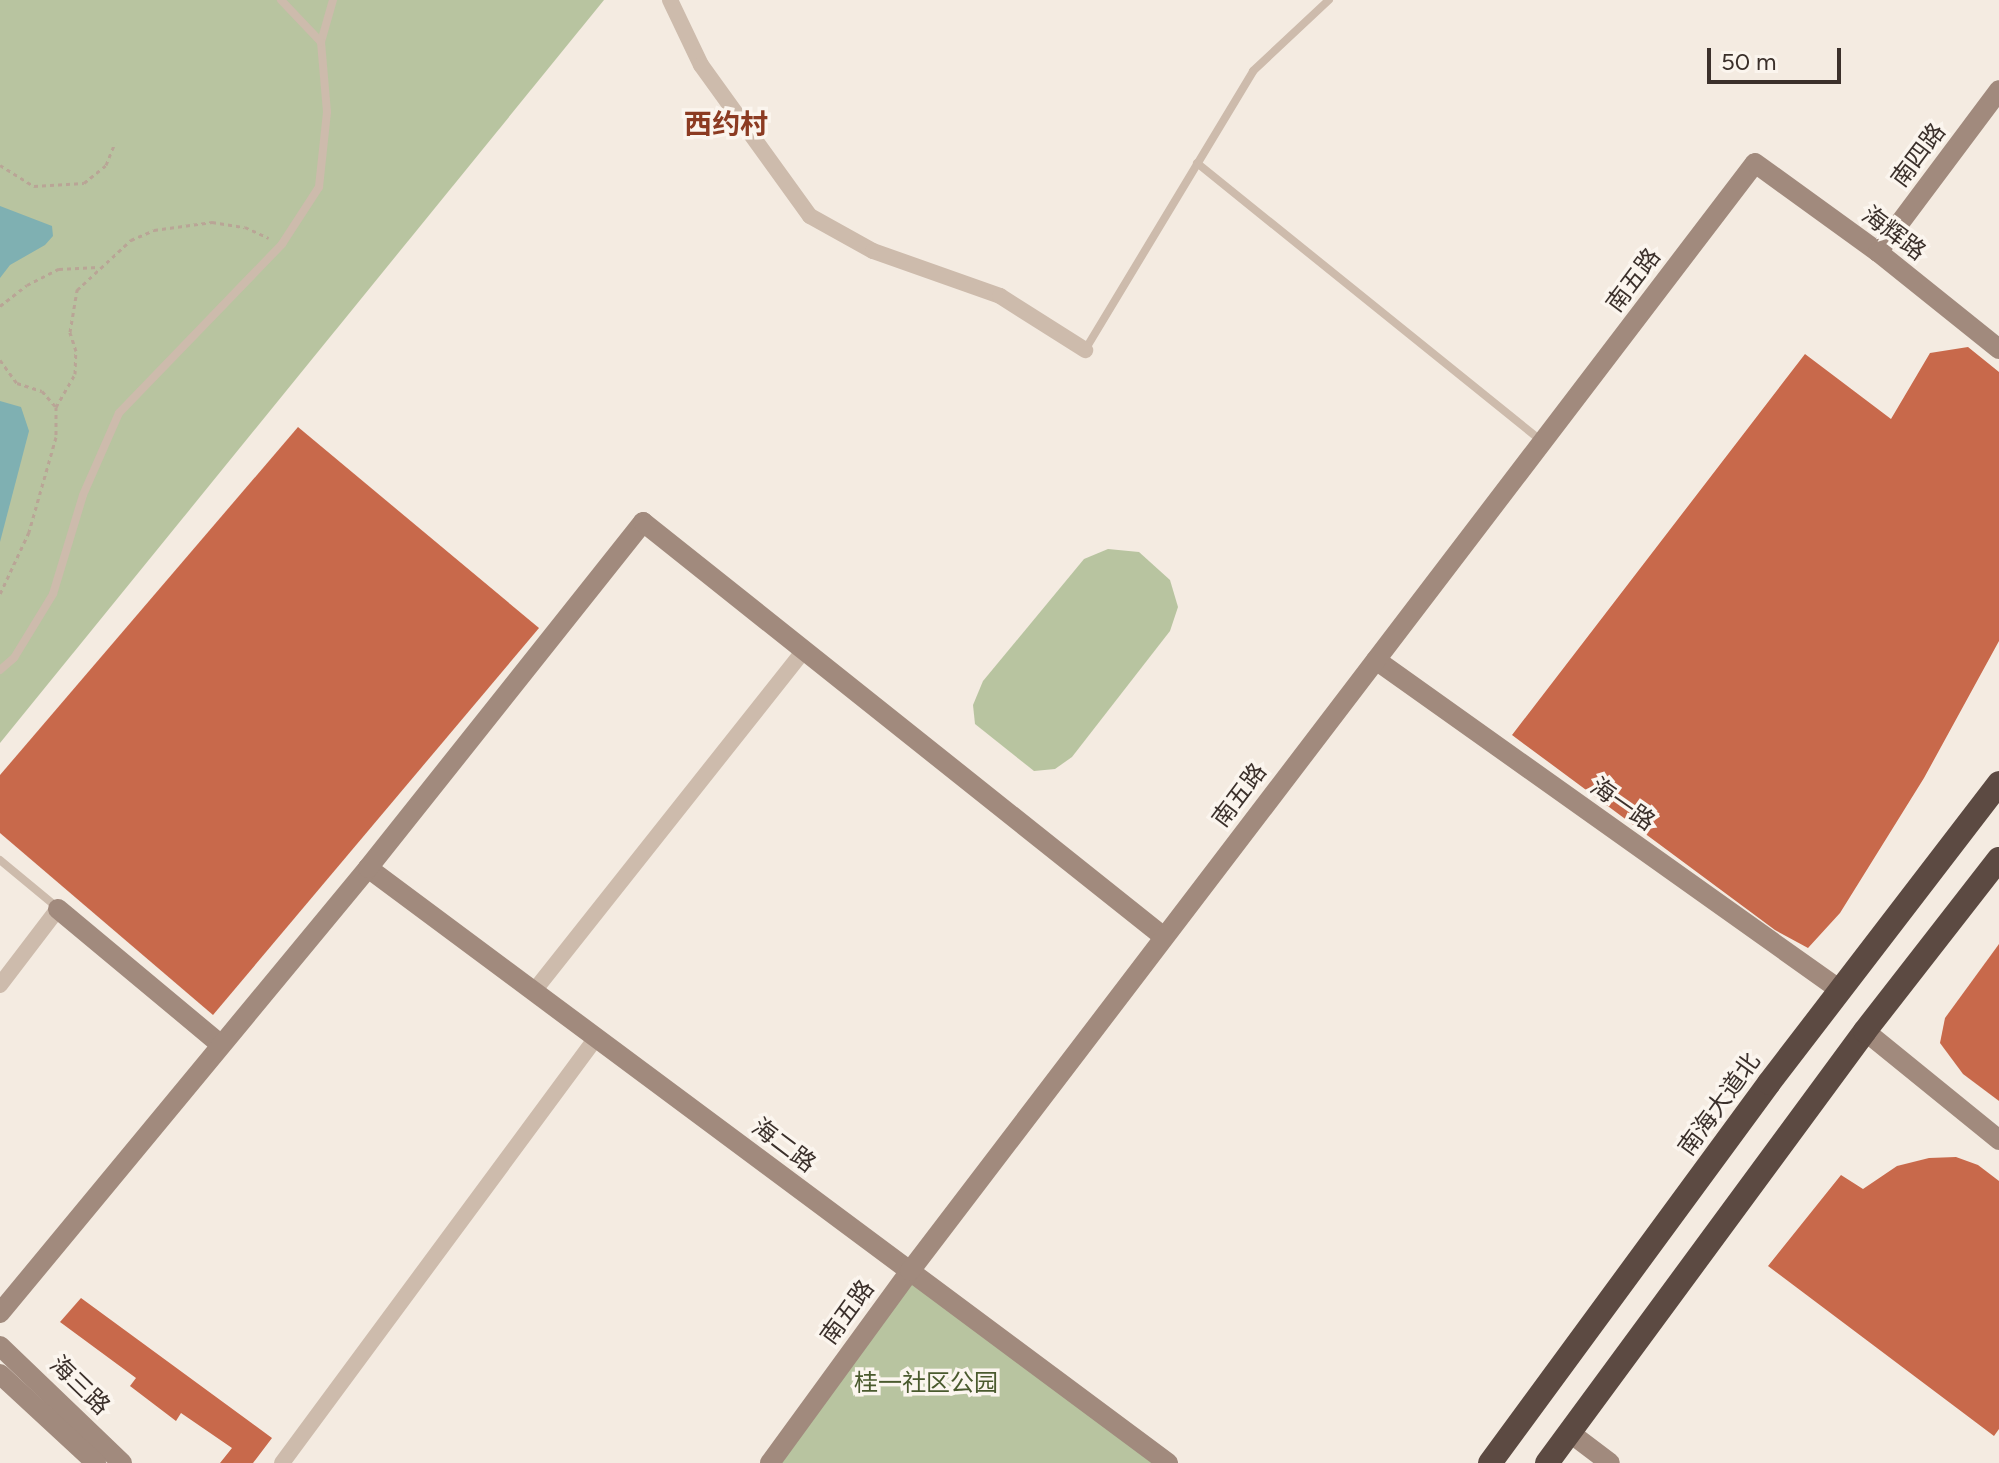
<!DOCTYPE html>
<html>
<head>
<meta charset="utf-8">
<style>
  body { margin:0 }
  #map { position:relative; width:1999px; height:1463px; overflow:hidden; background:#f4ebe1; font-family:Figtree,"Noto Sans SC",sans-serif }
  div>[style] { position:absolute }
  .green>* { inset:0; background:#b8c4a0 }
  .water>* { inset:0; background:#7fb0b2 }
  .building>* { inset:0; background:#c8694b }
  .path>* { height:3px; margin-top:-1.5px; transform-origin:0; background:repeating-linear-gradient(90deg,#b9a596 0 4px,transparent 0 8px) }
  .lane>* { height:8px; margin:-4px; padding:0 4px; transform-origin:4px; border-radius:4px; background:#cdbbac }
  .street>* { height:16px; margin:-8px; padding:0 8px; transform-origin:8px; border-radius:8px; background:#cdbbac }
  .secondary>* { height:20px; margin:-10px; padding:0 10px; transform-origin:10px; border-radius:10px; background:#a18a7d }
  .highway>* { height:24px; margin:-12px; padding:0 12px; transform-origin:12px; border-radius:12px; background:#5c4a42 }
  span { translate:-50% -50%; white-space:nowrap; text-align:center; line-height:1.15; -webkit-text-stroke:7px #fbf5ee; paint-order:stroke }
  .street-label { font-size:24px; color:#3b302b }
  .park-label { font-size:24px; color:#4a5a2e }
  .quarter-label { font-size:28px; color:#8c3b22; font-weight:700 }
  .scale { position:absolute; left:1707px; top:48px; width:134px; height:36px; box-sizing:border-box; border:4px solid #3b302b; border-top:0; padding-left:10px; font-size:24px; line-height:28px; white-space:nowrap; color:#3b302b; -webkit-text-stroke:6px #fbf5ee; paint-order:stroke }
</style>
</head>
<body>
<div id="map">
  <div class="green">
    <div style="clip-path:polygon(0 0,604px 0,0 743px)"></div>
    <div style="clip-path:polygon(1108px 549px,1139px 552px,1170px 580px,1178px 607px,1170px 631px,1072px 757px,1055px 769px,1034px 771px,975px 724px,973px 705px,983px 681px,1084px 559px)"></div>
    <div style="clip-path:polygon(910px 1271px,1168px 1463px,770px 1463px)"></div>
  </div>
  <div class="water">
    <div style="clip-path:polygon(0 206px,52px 226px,53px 236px,45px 245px,10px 265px,0 278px)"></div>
    <div style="clip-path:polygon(0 401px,21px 407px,29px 431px,0 542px)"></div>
  </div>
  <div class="building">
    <div style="clip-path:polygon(1968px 347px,1999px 372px,1999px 641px,1924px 778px,1840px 913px,1808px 948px,1775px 930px,1512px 735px,1805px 354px,1891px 419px,1930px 353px)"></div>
    <div style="clip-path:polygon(298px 427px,539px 628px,213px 1015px,0 833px,0 775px)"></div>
    <div style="clip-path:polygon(1999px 944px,1999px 1101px,1963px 1074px,1940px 1043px,1945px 1018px)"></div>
    <div style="clip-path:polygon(1956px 1157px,1978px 1165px,1999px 1181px,1999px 1429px,1994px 1436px,1768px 1266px,1841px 1175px,1863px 1189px,1897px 1166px,1929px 1158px)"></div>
    <div style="clip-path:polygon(81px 1298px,272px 1438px,253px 1463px,220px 1463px,232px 1448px,181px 1413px,176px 1421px,130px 1386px,136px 1378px,60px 1322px)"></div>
  </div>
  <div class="path">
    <div style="left:0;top:165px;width:40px;rotate:32deg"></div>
    <div style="left:34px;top:186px;width:50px;rotate:-3.4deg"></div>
    <div style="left:84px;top:183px;width:28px;rotate:-39deg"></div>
    <div style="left:106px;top:165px;width:24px;rotate:-68deg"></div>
    <div style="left:0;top:306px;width:34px;rotate:-38deg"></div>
    <div style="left:27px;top:285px;width:36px;rotate:-27deg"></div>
    <div style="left:59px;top:269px;width:39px;rotate:-3deg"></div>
    <div style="left:0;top:360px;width:29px;rotate:54deg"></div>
    <div style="left:17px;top:383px;width:26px;rotate:18deg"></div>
    <div style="left:42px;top:391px;width:21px;rotate:49deg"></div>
    <div style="left:56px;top:407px;width:30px;rotate:90deg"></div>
    <div style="left:56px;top:437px;width:99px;rotate:105.9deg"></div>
    <div style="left:29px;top:532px;width:68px;rotate:115.1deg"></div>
    <div style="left:56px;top:407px;width:38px;rotate:-60deg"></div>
    <div style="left:75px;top:374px;width:23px;rotate:-88deg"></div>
    <div style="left:76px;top:351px;width:20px;rotate:-108deg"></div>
    <div style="left:70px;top:332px;width:43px;rotate:-80.5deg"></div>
    <div style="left:77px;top:290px;width:74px;rotate:-42.8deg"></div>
    <div style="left:131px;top:240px;width:25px;rotate:-23deg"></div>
    <div style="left:154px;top:230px;width:59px;rotate:-7.9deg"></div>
    <div style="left:212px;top:222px;width:33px;rotate:9deg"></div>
    <div style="left:245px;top:227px;width:26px;rotate:25deg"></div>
  </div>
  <div class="lane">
    <div style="left:321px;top:42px;width:44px;rotate:-74.1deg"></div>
    <div style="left:1197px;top:163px;width:443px;rotate:38.9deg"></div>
    <div style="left:1085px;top:350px;width:326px;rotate:-58.9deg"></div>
    <div style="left:1253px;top:71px;width:104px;rotate:-43.1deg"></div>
    <div style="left:0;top:670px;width:18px;rotate:-41deg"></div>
    <div style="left:14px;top:658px;width:75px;rotate:-58.6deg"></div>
    <div style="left:53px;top:594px;width:103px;rotate:-73.1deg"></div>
    <div style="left:83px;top:495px;width:90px;rotate:-66.3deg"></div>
    <div style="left:119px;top:413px;width:235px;rotate:-46deg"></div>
    <div style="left:282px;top:244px;width:68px;rotate:-57deg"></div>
    <div style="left:319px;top:187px;width:75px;rotate:-83.9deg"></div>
    <div style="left:327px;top:112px;width:70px;rotate:-94.9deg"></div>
    <div style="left:321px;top:42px;width:58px;rotate:-133.6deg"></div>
    <div style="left:0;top:860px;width:75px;rotate:39.6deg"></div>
  </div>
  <div class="street">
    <div style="left:670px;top:0;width:72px;rotate:64.5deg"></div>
    <div style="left:701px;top:65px;width:186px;rotate:54.2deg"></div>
    <div style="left:810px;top:216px;width:72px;rotate:29.1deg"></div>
    <div style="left:873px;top:251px;width:135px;rotate:19.5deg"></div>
    <div style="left:1000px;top:296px;width:101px;rotate:32.4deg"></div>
    <div style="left:0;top:985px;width:96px;rotate:-52.7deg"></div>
    <div style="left:534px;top:991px;width:434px;rotate:-51.6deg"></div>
    <div style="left:282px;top:1463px;width:528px;rotate:-53.54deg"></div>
  </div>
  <div class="secondary">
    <div style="left:1878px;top:252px;width:202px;rotate:-53.2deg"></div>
    <div style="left:1376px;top:660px;width:569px;rotate:35.42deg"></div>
    <div style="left:368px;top:868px;width:997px;rotate:36.64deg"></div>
    <div style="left:58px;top:909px;width:212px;rotate:39.8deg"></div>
    <div style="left:1865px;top:1031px;width:173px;rotate:39.1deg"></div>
    <div style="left:0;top:1313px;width:577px;rotate:-50.41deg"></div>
    <div style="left:368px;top:868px;width:442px;rotate:-51.5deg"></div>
    <div style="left:643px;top:522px;width:666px;rotate:38.54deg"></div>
    <div style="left:0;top:1346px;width:169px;rotate:43.8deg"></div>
    <div style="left:0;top:1374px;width:131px;rotate:42.8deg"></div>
    <div style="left:1569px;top:1432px;width:51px;rotate:37.1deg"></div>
    <div style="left:770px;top:1463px;width:238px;rotate:-53.9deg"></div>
    <div style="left:910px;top:1271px;width:1393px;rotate:-52.67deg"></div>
    <div style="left:1755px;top:163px;width:152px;rotate:35.9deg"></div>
    <div style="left:1878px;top:252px;width:155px;rotate:38.7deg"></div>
  </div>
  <div class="highway">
    <div style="left:1490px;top:1463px;width:471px;rotate:-53.7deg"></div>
    <div style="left:1769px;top:1083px;width:378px;rotate:-52.5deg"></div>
    <div style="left:1547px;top:1463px;width:536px;rotate:-53.64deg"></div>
    <div style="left:1865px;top:1031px;width:218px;rotate:-52.1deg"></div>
  </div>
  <div class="street-label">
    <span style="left:1918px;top:155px;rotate:-53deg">南四路</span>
    <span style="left:1894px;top:233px;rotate:37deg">海辉路</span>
    <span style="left:1633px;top:280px;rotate:-53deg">南五路</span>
    <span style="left:1239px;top:795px;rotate:-53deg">南五路</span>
    <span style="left:1623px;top:804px;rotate:35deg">海一路</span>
    <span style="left:1719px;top:1104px;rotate:-54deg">南海大道北</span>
    <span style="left:784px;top:1145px;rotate:37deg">海二路</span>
    <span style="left:847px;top:1312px;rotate:-54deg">南五路</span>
    <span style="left:80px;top:1385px;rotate:44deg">海三路</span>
  </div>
  <div class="park-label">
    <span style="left:926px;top:1383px">桂一社区公园</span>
  </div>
  <div class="quarter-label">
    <span style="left:726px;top:124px">西约村</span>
  </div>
  <div class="scale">50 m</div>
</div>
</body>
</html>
